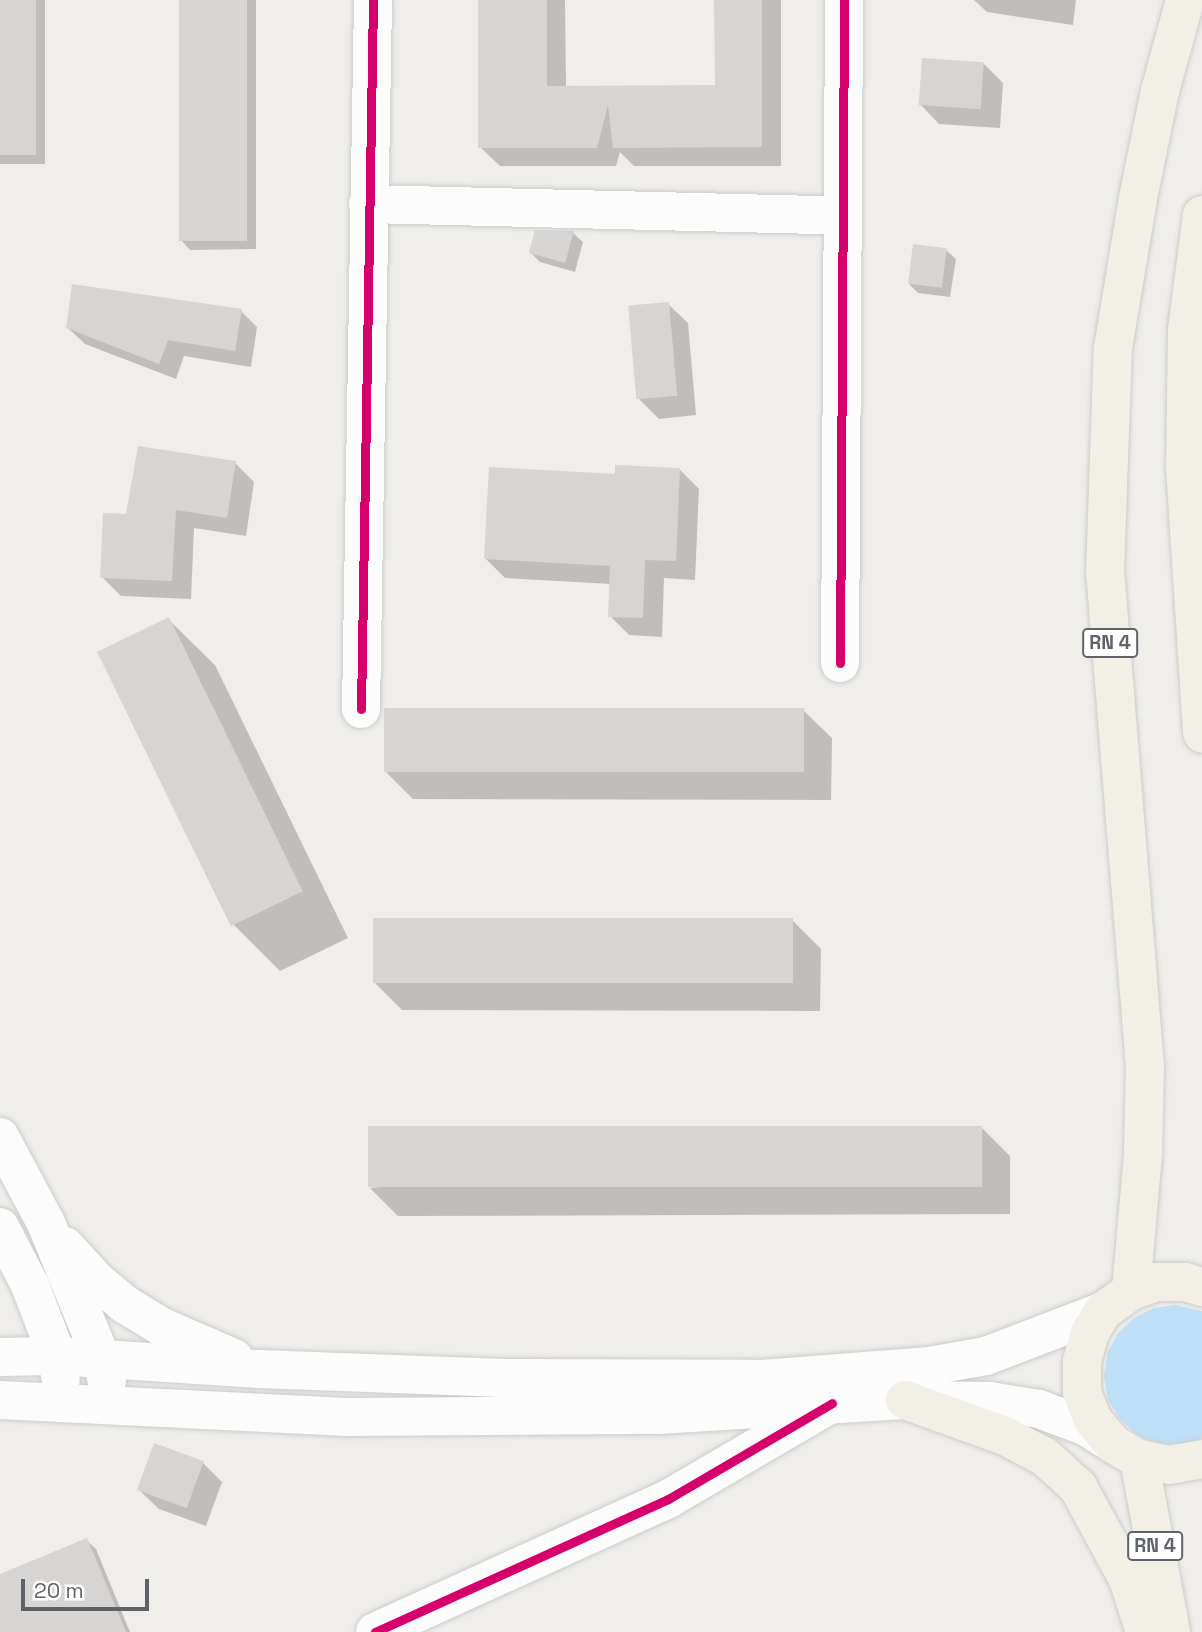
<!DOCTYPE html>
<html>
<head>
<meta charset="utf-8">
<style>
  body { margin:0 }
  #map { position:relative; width:1202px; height:1632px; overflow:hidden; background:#efeeea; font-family:"Space Grotesk",sans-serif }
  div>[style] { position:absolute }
  .water>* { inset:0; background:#bfe0f9 }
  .shadow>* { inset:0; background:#0003; transform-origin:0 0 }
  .building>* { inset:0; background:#d6d5d3; transform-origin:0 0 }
  .roads { filter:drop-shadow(0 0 2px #cbcccc) drop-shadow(0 0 2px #cbcccc) }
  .minor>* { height:38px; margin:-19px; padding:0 19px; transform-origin:19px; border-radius:19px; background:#fdfcfc }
  .secondary>* { height:38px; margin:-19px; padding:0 19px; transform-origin:19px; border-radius:19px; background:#fdfcfc }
  .trunk>* { height:38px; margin:-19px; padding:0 19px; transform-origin:19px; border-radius:19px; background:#f2f0e6 }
  .cycleway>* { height:9px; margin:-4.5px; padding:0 4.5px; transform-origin:4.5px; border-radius:4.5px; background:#d6006c }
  span { translate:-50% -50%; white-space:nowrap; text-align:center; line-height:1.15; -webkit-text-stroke:5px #fff; paint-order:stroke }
  .shield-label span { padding:2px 5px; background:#fff; border:2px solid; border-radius:5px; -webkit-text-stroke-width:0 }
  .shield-label { font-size:19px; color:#5f6368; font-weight:700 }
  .scale { position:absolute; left:21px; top:1579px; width:128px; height:32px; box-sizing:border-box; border:4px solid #5f6368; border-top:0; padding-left:9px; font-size:21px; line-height:24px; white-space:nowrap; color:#5f6368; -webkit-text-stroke:5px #fff; paint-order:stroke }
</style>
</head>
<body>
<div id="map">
  <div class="water">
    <div style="clip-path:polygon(1175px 1305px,1202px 1311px,1202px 1438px,1186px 1444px,1162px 1444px,1139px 1436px,1121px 1420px,1108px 1400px,1104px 1376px,1108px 1352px,1118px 1333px,1134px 1318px,1154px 1308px)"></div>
  </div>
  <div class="shadow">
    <div style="left:0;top:0;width:45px;height:164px"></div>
    <div style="clip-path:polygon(181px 0,256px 0,256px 249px,190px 250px,181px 240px)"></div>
    <div style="clip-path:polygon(480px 0,565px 0,566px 88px,717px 87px,716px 0,781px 0,781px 166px,634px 166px,620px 152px,616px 166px,500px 166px,480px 147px)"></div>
    <div style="clip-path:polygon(974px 0,1076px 0,1073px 25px,987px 12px)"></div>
    <div style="clip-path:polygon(984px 64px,1003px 83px,1000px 128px,939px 124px,920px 104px)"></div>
    <div style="clip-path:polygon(573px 233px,583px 242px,575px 272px,540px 262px,531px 253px)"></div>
    <div style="clip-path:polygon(946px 250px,956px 259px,950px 297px,918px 293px,909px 284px)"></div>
    <div style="clip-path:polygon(668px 304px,688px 323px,696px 415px,659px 419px,639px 399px)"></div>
    <div style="clip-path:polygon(241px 311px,257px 327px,251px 367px,184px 356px,176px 379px,85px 344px,68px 328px)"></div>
    <div style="clip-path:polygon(235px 463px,254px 482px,246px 536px,194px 528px,191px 599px,121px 596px,102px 577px,128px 516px)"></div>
    <div style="clip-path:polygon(679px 469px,699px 489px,695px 580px,664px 578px,662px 637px,629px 635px,610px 616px,611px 584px,505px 578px,485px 558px,616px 476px)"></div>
    <div style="clip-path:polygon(168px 619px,215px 665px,348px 938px,280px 971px,233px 924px)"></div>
    <div style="clip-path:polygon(803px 710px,832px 738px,831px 800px,413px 799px,385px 771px)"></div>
    <div style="clip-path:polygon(793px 921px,821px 949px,820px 1011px,402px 1010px,374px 982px)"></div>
    <div style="clip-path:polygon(982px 1128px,1010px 1156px,1010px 1214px,398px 1216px,370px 1188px)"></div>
    <div style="clip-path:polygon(203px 1463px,222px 1482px,206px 1526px,159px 1509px,139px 1490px)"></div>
    <div style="clip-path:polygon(86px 1540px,96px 1549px,130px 1632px,0 1632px,0 1576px)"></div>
  </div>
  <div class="building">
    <div style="left:0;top:0;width:36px;height:155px"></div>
    <div style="left:179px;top:0;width:68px;height:241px"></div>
    <div style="clip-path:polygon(478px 0,547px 0,547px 86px,715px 85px,714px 0,762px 0,762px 147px,613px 148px,608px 105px,597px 148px,478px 148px)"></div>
    <div style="left:922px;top:58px;width:62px;height:47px;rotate:4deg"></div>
    <div style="clip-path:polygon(535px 230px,574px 231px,565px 263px,529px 253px)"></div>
    <div style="left:913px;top:244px;width:34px;height:40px;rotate:7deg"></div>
    <div style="clip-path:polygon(72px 284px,242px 309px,235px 351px,168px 340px,159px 364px,66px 328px)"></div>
    <div style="left:669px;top:302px;width:94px;height:41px;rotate:85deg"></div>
    <div style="clip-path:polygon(138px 446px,236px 461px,227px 518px,176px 510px,172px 581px,100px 578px,103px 513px,126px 514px)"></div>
    <div style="clip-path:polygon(615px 465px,680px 468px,676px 561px,645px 560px,643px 618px,608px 617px,610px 566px,484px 559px,489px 467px,615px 474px)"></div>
    <div style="left:169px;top:617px;width:305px;height:80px;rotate:64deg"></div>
    <div style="left:384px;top:708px;width:420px;height:64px"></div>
    <div style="left:373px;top:918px;width:420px;height:65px"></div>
    <div style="left:982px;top:1126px;width:61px;height:614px;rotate:90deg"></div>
    <div style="left:154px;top:1443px;width:53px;height:50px;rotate:20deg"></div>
    <div style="clip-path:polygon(87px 1538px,126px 1632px,0 1632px,0 1574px)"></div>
  </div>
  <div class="roads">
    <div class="minor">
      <div style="left:368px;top:204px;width:475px;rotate:1.4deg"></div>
      <div style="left:840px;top:663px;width:663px;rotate:-89.65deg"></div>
      <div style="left:361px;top:709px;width:709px;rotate:-89.03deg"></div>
      <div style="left:375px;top:1632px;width:322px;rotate:-24.4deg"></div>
      <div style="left:668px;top:1499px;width:190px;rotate:-30.3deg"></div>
    </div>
    <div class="secondary">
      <div style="left:0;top:1137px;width:98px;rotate:61.9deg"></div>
      <div style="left:46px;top:1223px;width:148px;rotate:67.8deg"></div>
      <div style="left:102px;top:1360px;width:22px;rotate:77deg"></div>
      <div style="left:0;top:1227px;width:65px;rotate:62.7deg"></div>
      <div style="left:30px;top:1285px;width:76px;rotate:69.2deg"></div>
      <div style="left:57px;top:1356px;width:24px;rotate:81deg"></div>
      <div style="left:65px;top:1246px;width:47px;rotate:47.6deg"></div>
      <div style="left:97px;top:1281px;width:38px;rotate:40deg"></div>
      <div style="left:126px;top:1305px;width:42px;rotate:31.4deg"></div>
      <div style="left:162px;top:1327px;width:78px;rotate:23.3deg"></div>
      <div style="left:0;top:1357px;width:57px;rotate:-1deg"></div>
      <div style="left:57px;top:1356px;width:203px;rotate:3.7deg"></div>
      <div style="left:260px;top:1369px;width:250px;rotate:2.1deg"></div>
      <div style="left:510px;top:1378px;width:252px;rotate:0.2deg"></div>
      <div style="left:762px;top:1379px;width:168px;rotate:-4.5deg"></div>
      <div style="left:929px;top:1366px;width:58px;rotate:-10deg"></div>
      <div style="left:986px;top:1356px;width:125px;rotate:-21deg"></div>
      <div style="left:0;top:1400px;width:347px;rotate:2.8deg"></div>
      <div style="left:347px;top:1417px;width:311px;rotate:-0.4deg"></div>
      <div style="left:658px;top:1415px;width:247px;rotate:-3.5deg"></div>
      <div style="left:905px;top:1400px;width:85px;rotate:0.7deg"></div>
      <div style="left:990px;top:1401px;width:50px;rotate:9.3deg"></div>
      <div style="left:1039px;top:1409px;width:51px;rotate:20.6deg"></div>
      <div style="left:1087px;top:1427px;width:31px;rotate:33deg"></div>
    </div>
    <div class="trunk">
      <div style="left:1202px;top:215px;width:116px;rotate:97.4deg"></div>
      <div style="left:1187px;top:330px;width:137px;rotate:90.8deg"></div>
      <div style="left:1185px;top:467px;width:267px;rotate:86.3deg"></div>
      <div style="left:1202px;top:1287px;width:18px;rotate:-164deg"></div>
      <div style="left:1185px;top:1282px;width:28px;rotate:180deg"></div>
      <div style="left:1157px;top:1282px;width:28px;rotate:161deg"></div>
      <div style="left:1131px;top:1291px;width:34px;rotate:144deg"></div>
      <div style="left:1103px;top:1311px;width:26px;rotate:121deg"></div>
      <div style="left:1090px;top:1333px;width:29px;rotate:106deg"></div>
      <div style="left:1082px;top:1361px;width:31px;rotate:90deg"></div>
      <div style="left:1082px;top:1392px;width:30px;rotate:69deg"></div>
      <div style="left:1093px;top:1420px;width:31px;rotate:50deg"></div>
      <div style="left:1113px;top:1444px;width:30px;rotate:30deg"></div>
      <div style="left:1139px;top:1459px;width:31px;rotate:11deg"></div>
      <div style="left:1169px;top:1465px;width:34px;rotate:-10deg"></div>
      <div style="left:1131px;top:1291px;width:138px;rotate:-85deg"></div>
      <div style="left:1143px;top:1154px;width:87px;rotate:-88.7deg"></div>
      <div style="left:1145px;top:1067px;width:496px;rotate:-94.6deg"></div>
      <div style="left:1105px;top:573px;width:225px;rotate:-88deg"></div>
      <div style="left:1113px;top:348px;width:152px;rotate:-80.5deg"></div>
      <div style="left:1138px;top:198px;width:109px;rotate:-78.4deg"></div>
      <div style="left:1160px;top:91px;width:94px;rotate:-74.6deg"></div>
      <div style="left:905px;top:1400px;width:106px;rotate:19.8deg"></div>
      <div style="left:1005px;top:1436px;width:45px;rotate:27.7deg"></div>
      <div style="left:1045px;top:1457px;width:45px;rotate:42.3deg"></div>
      <div style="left:1078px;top:1487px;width:105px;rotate:61.5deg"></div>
      <div style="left:1128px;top:1579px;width:56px;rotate:72.2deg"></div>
      <div style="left:1139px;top:1459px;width:176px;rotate:79.5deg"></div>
    </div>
  </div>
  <div class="cycleway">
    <div style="left:840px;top:663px;width:663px;rotate:-89.65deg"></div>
    <div style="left:361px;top:709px;width:709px;rotate:-89.03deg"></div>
    <div style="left:375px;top:1632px;width:322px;rotate:-24.4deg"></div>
    <div style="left:668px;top:1499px;width:190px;rotate:-30.3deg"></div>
  </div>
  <div class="shield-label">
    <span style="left:1110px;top:643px">RN 4</span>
    <span style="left:1155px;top:1546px">RN 4</span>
  </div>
  <div class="scale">20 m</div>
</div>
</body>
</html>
